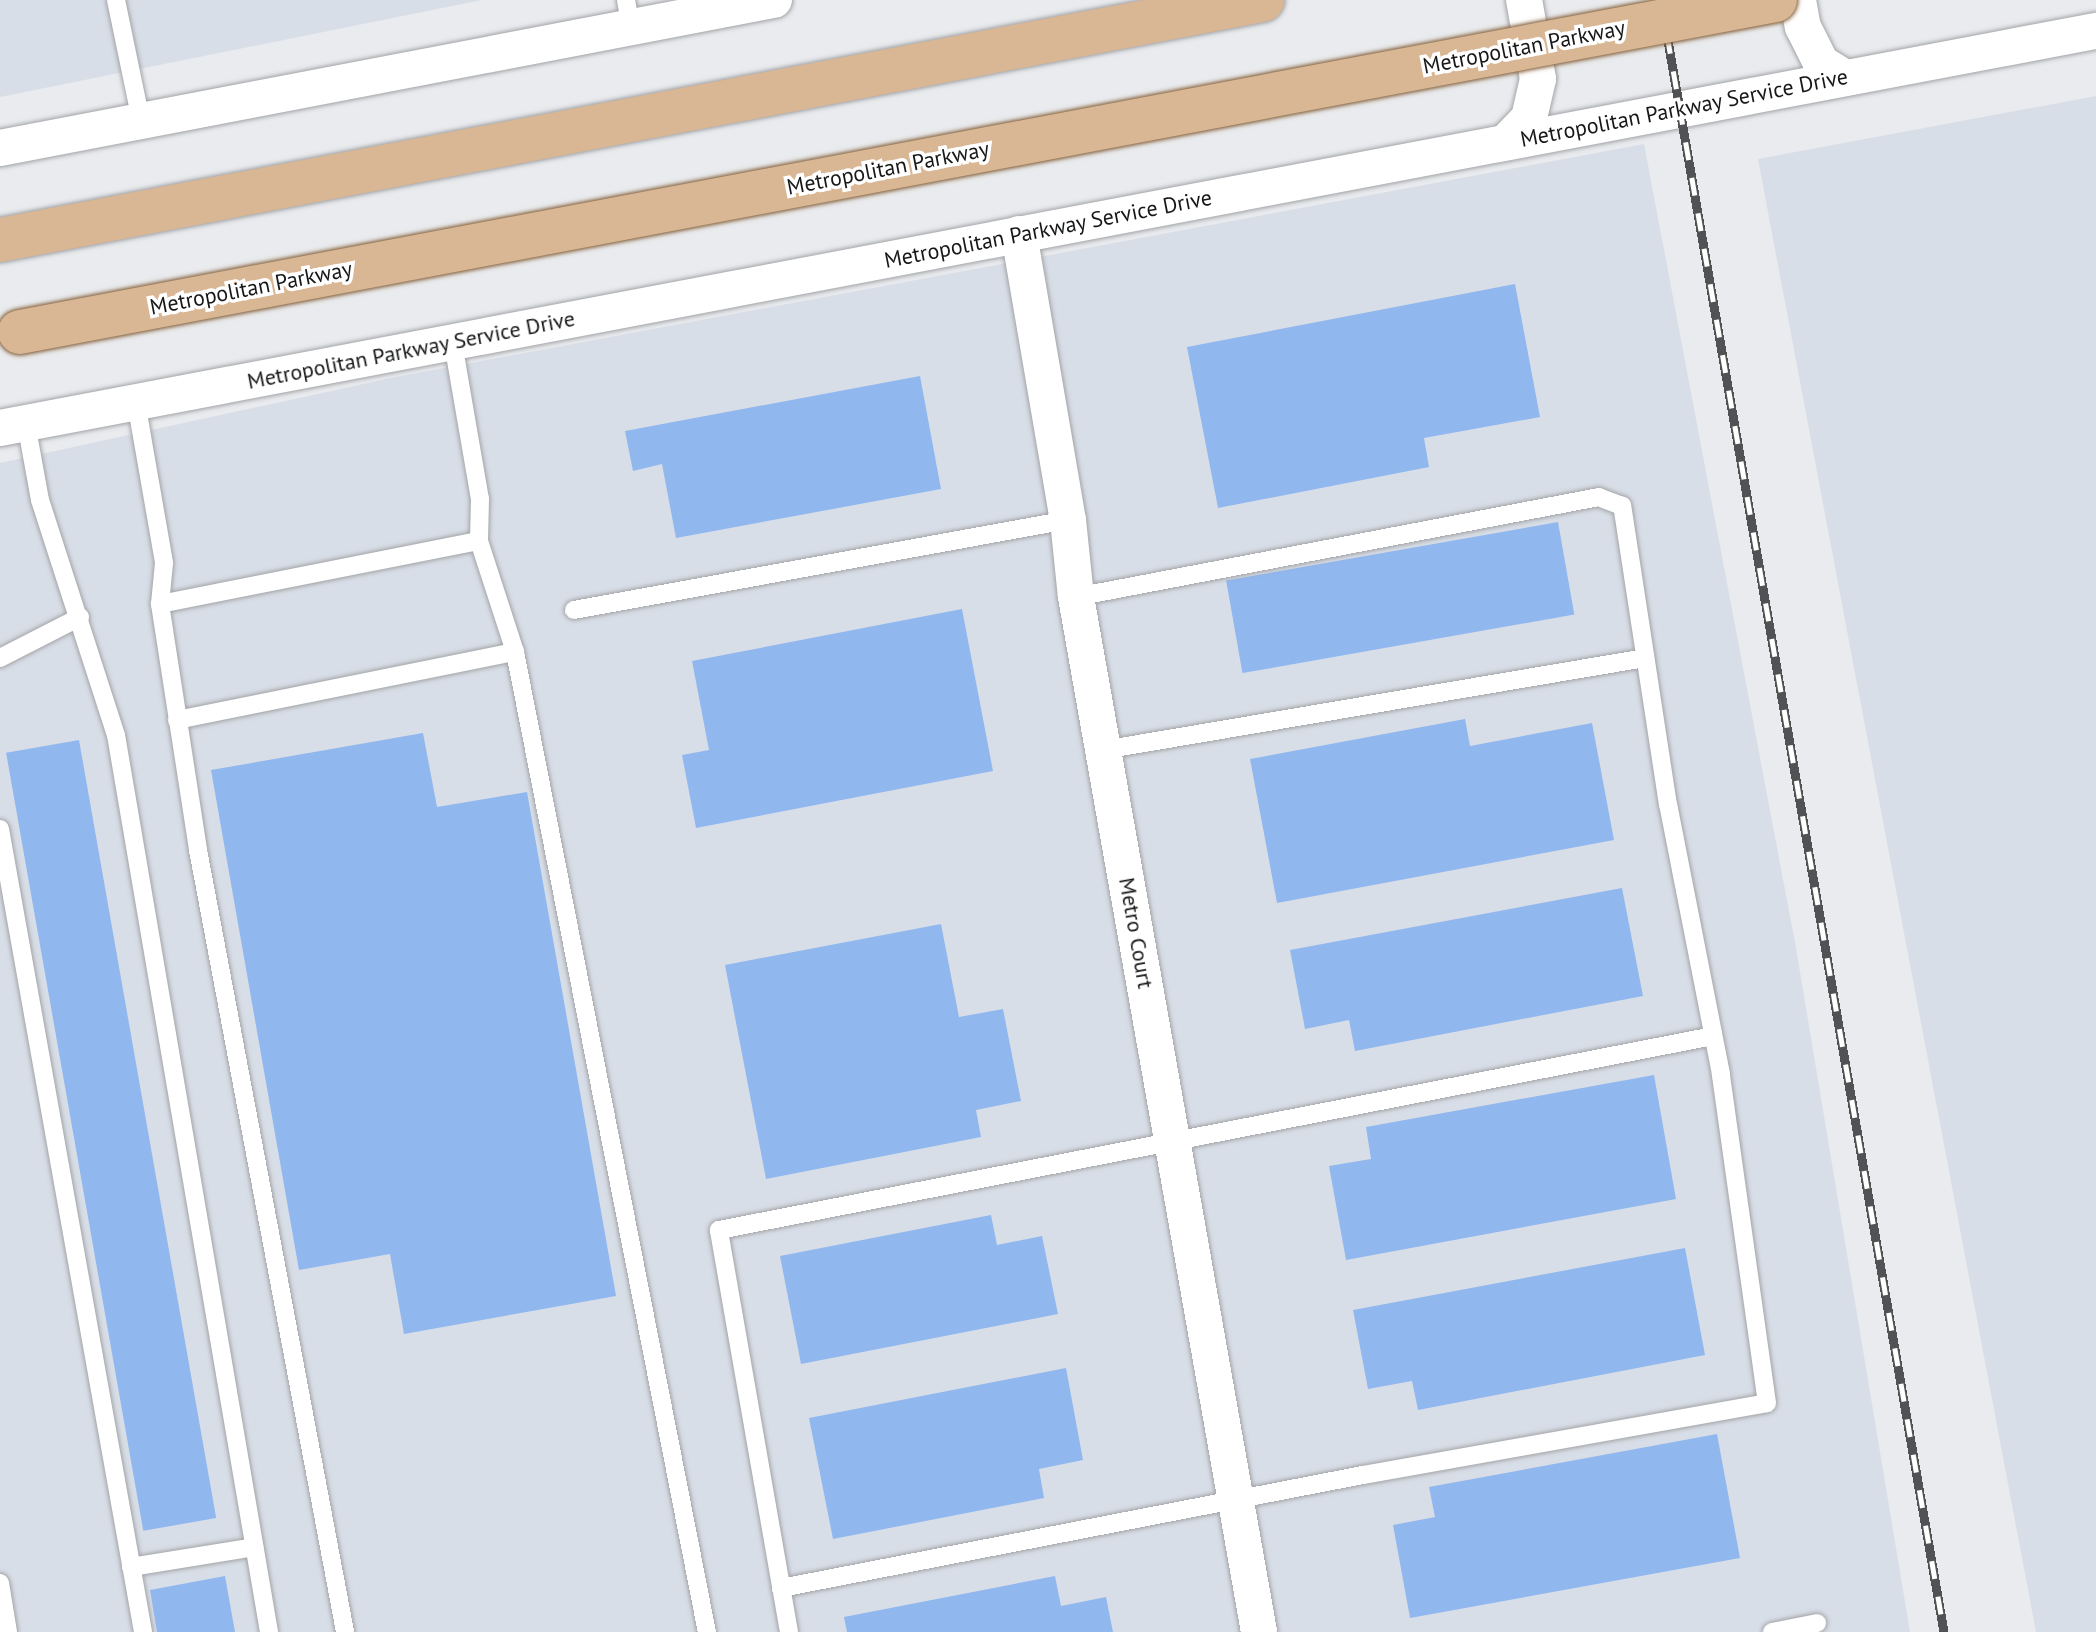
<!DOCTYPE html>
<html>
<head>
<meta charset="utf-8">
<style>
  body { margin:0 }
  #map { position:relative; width:2096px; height:1632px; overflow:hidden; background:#e9ebee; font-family:"PT Sans",sans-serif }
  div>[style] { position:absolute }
  .built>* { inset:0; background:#d8dee7 }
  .building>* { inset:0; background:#91b7ef; transform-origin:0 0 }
  .roads { filter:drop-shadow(0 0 2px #a3a4a7) drop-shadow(0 0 2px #a3a4a7) }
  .lane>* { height:18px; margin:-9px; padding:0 9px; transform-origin:9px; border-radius:9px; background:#fff }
  .street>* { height:36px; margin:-18px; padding:0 18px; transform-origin:18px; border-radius:18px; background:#fff }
  .primary>* { height:44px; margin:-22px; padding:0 22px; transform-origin:22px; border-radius:22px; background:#d9b794 }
  .rail>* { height:9px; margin-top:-4.5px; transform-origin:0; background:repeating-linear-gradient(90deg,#fff 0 18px,#515253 0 36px); box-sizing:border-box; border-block:2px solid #515253 }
  .bridges { filter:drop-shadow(0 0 2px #84603a) drop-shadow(0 0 2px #84603a) }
  .primary-bridge>* { height:44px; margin:-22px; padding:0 22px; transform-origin:22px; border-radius:22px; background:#d9b794 }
  span { translate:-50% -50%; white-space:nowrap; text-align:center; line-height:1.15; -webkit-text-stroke:7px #fff; paint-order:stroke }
  .street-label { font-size:22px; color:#161717 }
</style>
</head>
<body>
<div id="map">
  <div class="built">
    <div style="clip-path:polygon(0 0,482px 0,0 97px)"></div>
    <div style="clip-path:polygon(2096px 96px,2096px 1632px,2036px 1632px,1758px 159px)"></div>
    <div style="clip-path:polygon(1644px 144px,1796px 948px,1910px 1632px,0 1632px,0 463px,391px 378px)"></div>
  </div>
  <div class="building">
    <div style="clip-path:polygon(1515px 284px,1540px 417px,1424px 438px,1429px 467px,1218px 508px,1187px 347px)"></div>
    <div style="clip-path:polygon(920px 376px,941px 489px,676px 538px,662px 464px,633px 471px,625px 431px)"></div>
    <div style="left:1558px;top:522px;width:94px;height:337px;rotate:80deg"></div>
    <div style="clip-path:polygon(962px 609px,993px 771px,696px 828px,682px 755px,709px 750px,692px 661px)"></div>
    <div style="clip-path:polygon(1465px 719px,1470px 746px,1592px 723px,1614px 840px,1277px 903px,1250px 759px)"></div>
    <div style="clip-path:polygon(423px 733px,437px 807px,527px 792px,616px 1296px,404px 1334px,390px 1254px,299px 1270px,211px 770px)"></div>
    <div style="left:79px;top:740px;width:790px;height:74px;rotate:80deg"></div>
    <div style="clip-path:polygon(1622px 888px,1643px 996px,1355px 1051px,1349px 1020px,1305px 1029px,1290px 950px)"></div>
    <div style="clip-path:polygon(941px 924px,959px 1017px,1003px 1009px,1021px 1101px,976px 1110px,981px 1137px,766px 1179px,725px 965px)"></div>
    <div style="clip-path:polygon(1654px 1075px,1676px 1199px,1346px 1260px,1329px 1166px,1371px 1159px,1366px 1127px)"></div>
    <div style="clip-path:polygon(991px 1215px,997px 1245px,1042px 1236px,1058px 1314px,801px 1364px,780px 1256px)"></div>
    <div style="clip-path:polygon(1685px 1248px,1705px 1355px,1418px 1410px,1412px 1381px,1368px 1389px,1353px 1310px)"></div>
    <div style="clip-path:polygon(1066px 1368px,1083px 1460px,1039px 1469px,1044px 1498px,833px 1539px,809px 1418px)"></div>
    <div style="clip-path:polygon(1717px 1434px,1740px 1558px,1410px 1618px,1393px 1525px,1435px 1517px,1429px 1487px)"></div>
    <div style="clip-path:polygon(225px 1576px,235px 1632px,157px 1632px,150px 1590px)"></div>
    <div style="clip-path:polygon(1055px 1576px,1061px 1606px,1106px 1597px,1113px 1632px,847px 1632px,844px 1617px)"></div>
  </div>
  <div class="roads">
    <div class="lane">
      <div style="left:116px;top:0;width:124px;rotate:78.3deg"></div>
      <div style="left:626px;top:0;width:27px;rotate:80deg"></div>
      <div style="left:453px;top:343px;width:158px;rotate:80.2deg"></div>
      <div style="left:480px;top:499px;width:42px;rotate:91.4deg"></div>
      <div style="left:479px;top:541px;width:117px;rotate:72deg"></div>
      <div style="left:515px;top:652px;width:999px;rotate:78.92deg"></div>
      <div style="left:136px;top:402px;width:163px;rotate:80.1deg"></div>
      <div style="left:164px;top:563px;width:41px;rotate:95.6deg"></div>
      <div style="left:160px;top:604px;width:249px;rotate:81.2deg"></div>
      <div style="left:198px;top:850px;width:796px;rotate:79.35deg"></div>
      <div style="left:26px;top:423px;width:78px;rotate:79.7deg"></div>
      <div style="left:40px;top:500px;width:247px;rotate:72.1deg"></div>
      <div style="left:116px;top:735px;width:910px;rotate:80.32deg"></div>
      <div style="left:160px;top:604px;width:325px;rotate:-11.2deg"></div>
      <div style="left:574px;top:610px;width:502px;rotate:-10.33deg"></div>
      <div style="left:0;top:658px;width:90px;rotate:-27.1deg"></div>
      <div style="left:177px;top:720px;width:345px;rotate:-11.4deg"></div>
      <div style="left:1103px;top:750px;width:550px;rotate:-9.63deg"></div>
      <div style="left:0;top:829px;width:816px;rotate:79.9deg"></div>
      <div style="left:131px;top:1567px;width:125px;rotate:-9.2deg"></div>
      <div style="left:0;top:1583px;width:50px;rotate:80.7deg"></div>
      <div style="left:781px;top:1588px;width:593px;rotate:-10.99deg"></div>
      <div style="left:1363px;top:1475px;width:410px;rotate:-10.1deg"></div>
      <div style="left:1767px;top:1403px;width:332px;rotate:-98deg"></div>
      <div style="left:1721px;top:1074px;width:274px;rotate:-101.1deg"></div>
      <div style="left:1668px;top:805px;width:303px;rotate:-98.7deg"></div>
      <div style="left:1622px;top:506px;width:25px;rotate:-159deg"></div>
      <div style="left:1599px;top:497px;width:532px;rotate:169.18deg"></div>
      <div style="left:789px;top:1632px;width:408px;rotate:-99.9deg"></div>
      <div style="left:719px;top:1230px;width:1013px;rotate:-11.04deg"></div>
      <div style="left:1772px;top:1632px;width:46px;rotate:-11.3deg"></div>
    </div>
    <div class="street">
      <div style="left:1798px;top:0;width:27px;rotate:80deg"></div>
      <div style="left:1803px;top:27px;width:40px;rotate:63.4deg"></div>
      <div style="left:1821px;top:63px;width:28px;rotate:32deg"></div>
      <div style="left:1507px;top:141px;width:32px;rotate:-46deg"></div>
      <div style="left:1529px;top:118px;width:40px;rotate:-77deg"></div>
      <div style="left:1538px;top:79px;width:80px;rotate:-100deg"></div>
      <div style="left:0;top:148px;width:788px;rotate:-10.83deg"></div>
      <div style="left:1019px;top:234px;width:290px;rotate:80.3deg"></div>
      <div style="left:1068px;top:520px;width:77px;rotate:84.1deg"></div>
      <div style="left:1076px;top:597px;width:1051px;rotate:79.97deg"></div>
      <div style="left:0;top:428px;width:2133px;rotate:-10.73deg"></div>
    </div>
    <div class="primary">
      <div style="left:0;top:240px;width:1285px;rotate:-10.77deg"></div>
    </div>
  </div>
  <div class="rail">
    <div style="left:1661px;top:0;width:1656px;rotate:80.16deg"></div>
  </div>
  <div class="bridges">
    <div class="primary-bridge">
      <div style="left:20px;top:332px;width:1786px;rotate:-10.71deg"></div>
    </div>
  </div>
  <div class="street-label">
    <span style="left:1524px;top:47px;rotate:-11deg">Metropolitan Parkway</span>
    <span style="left:1684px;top:108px;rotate:-11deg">Metropolitan Parkway Service Drive</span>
    <span style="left:888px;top:168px;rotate:-11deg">Metropolitan Parkway</span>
    <span style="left:1048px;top:229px;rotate:-11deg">Metropolitan Parkway Service Drive</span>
    <span style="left:251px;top:288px;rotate:-11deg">Metropolitan Parkway</span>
    <span style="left:411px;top:350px;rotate:-11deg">Metropolitan Parkway Service Drive</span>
    <span style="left:1136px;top:933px;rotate:80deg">Metro Court</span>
  </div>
</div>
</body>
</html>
